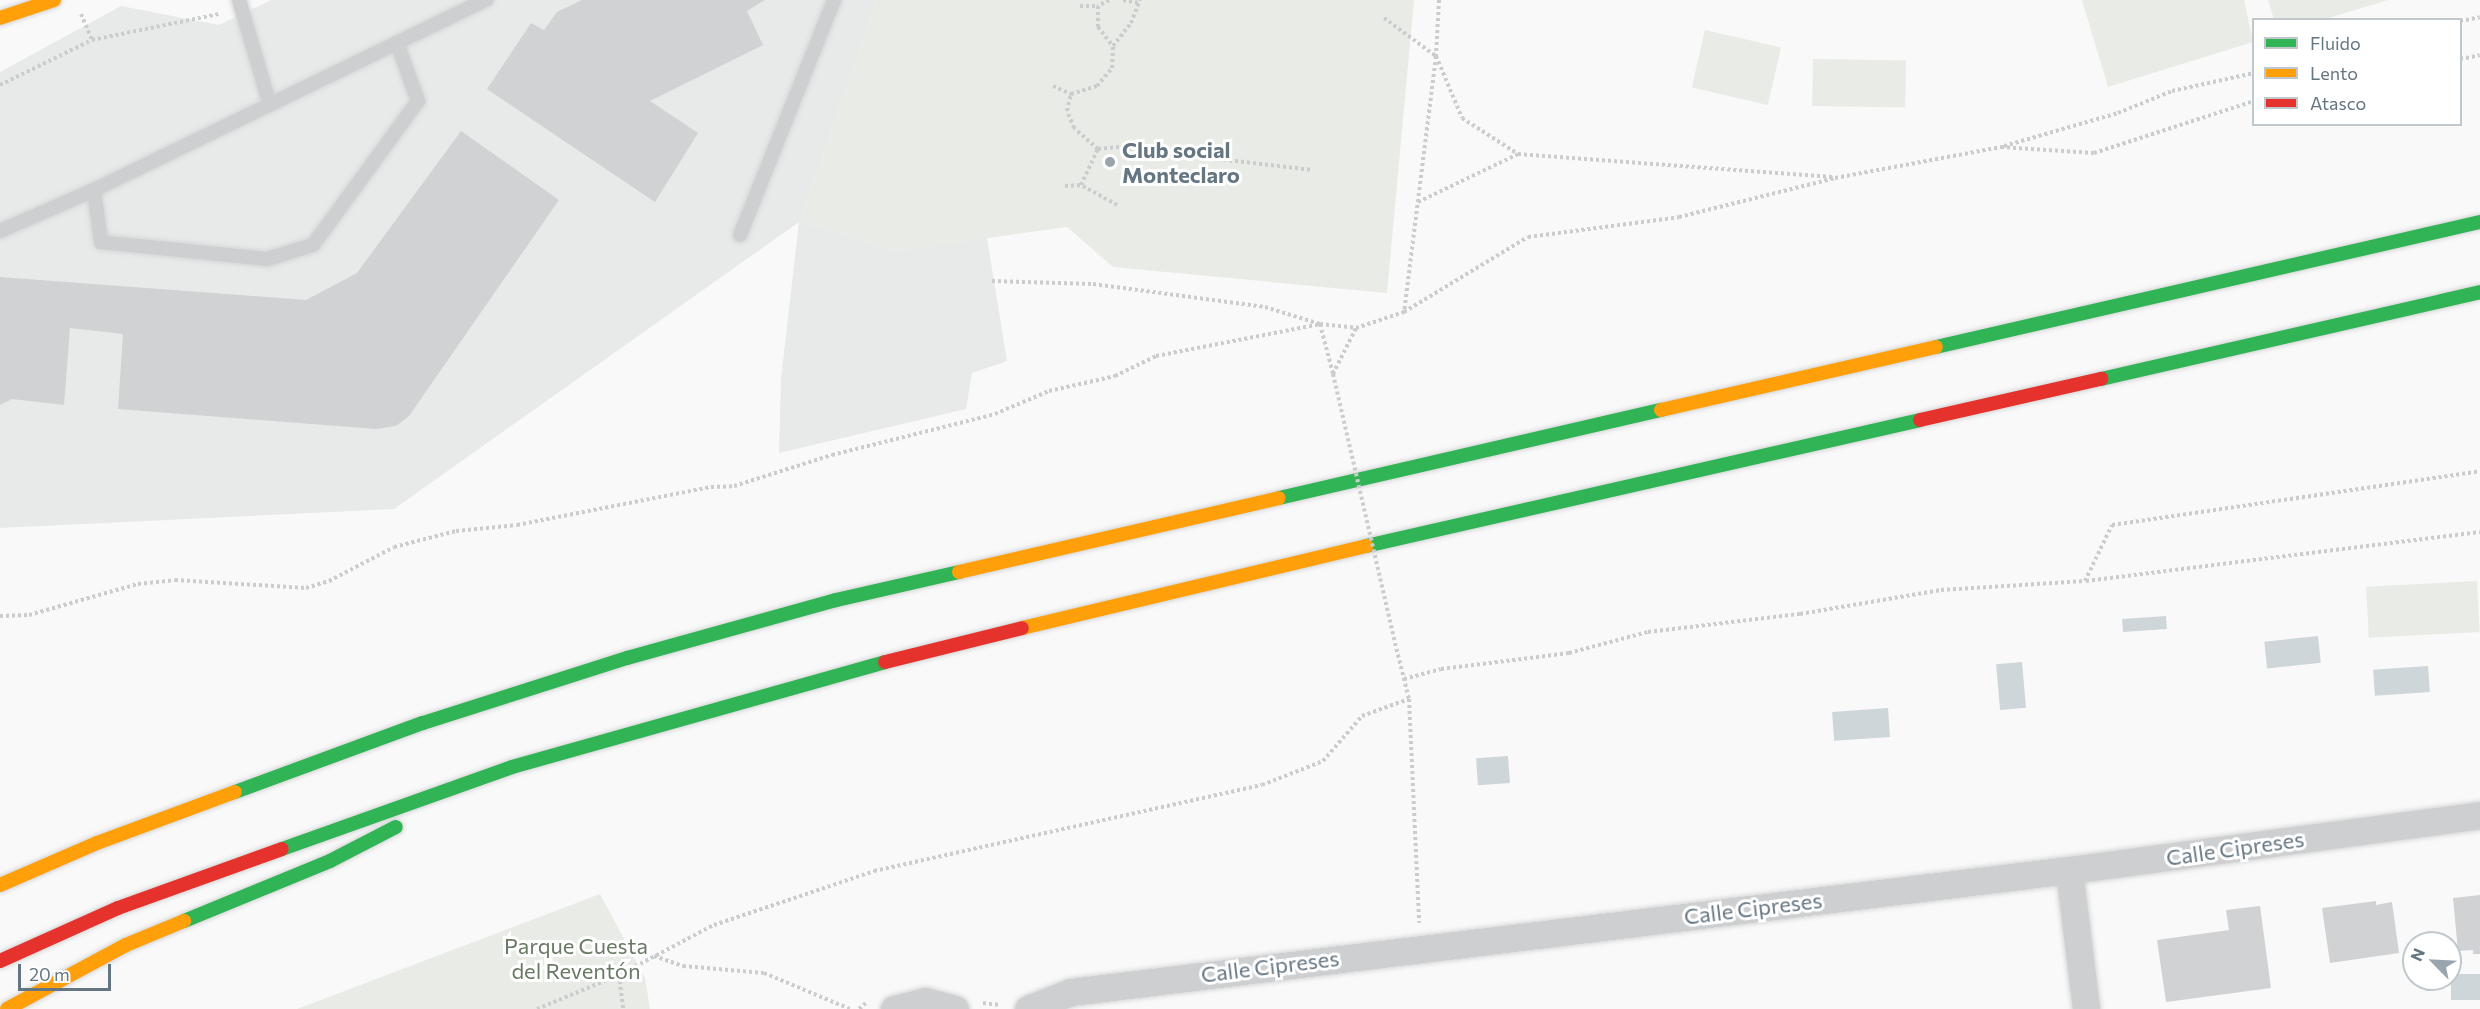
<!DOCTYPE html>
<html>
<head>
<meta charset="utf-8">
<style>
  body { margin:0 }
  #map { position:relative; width:2480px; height:1009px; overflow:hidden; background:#f9f9f9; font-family:Commissioner,sans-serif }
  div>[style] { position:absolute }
  .built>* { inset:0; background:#e8e9e9 }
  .green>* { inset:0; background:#e8ebe6; transform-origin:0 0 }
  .water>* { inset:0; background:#ced6d9; transform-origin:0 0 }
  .building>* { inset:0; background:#d0d2d3 }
  .path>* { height:4px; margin-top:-2px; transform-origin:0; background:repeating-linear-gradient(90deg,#cbcccd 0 3px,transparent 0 6px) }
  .roads { filter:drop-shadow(0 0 2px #d5d6d7) drop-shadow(0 0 2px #d5d6d7) }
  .lane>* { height:14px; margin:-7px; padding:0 7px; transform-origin:7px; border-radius:7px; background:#cecfd0 }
  .street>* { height:27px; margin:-13.5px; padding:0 13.5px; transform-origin:13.5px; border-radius:13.5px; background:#cecfd0 }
  .fast>* { height:14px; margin:-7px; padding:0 7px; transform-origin:7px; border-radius:7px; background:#30b455 }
  .slow>* { height:14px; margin:-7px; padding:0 7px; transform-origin:7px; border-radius:7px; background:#ff9f0a }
  .jam>* { height:14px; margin:-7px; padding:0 7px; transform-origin:7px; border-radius:7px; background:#e5322d }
  .path-bridge>* { height:4px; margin-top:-2px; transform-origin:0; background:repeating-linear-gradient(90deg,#cbcccd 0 3px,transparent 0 6px) }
  .dots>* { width:16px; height:16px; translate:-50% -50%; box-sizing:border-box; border:3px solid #fff; border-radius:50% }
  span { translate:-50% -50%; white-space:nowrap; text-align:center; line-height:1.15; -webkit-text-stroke:6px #fff; paint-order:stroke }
  .poi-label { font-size:22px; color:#657683; font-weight:700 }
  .left { translate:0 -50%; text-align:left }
  .street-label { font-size:22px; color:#657683 }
  .park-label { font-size:22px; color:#687a64 }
  .legend { position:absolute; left:2252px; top:18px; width:210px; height:108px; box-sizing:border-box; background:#fff; border:2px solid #c1c8cd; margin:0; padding:8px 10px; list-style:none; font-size:18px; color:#657683 }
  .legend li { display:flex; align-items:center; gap:12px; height:30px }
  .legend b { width:30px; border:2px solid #c1c8cd }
  .north { position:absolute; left:2402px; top:931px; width:60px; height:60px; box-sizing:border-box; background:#fff; border:2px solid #c1c8cd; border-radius:50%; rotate:294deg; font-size:16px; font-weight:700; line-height:24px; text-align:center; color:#657683 }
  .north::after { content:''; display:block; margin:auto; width:21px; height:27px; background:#99a4ac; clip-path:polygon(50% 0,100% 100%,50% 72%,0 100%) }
  .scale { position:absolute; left:18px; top:964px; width:93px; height:27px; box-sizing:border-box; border:3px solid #657683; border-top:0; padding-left:8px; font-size:18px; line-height:21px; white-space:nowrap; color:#657683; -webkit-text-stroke:4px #fff; paint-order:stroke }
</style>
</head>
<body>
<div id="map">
  <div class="built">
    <div style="clip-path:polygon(271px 0,877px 0,800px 221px,894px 251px,987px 238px,1007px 361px,972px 373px,966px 409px,779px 453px,781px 379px,799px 222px,394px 509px,0 528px,0 72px,121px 6px,219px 25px)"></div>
  </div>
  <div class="green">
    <div style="clip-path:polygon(877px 0,1414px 0,1387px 293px,1113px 267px,1067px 227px,894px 251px,800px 221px)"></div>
    <div style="clip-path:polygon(2082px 0,2244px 0,2253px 42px,2108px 87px)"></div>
    <div style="clip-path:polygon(2268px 0,2388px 0,2322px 20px,2274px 19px)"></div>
    <div style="left:1705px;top:30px;width:78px;height:59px;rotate:13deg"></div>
    <div style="left:1813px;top:59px;width:93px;height:47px;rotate:1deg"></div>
    <div style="left:2477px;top:581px;width:51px;height:111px;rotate:87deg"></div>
    <div style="clip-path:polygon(600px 894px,645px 978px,650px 1009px,297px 1009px)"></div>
  </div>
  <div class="water">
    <div style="left:2166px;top:616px;width:13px;height:44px;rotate:86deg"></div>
    <div style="left:2318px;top:636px;width:27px;height:54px;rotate:84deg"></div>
    <div style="left:2022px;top:662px;width:46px;height:26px;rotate:85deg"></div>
    <div style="left:2428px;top:666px;width:26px;height:55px;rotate:86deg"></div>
    <div style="left:1888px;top:708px;width:29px;height:56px;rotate:86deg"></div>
    <div style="left:1508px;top:756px;width:27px;height:32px;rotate:86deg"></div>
    <div style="left:2480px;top:974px;width:26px;height:29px;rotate:90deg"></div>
  </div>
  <div class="building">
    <div style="clip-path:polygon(582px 0,765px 0,747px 11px,763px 45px,650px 101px,698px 133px,655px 202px,487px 89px,531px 23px,544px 30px,557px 12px)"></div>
    <div style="clip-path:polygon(461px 131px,559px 200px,409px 416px,396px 426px,376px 429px,118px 409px,123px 334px,70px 328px,64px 405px,12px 399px,0 405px,0 277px,306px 300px,357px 273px)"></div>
    <div style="clip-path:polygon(2480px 895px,2480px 954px,2473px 954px,2473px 950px,2458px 951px,2453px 898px)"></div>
    <div style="clip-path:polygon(2376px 901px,2376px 905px,2392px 902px,2399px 953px,2330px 963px,2322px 908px)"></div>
    <div style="clip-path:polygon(2260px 906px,2271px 988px,2166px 1002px,2157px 940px,2229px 930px,2226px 910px)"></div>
  </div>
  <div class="path">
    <div style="left:1109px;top:0;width:13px;rotate:151deg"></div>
    <div style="left:1098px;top:6px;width:21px;rotate:90deg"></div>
    <div style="left:1098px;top:27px;width:24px;rotate:52deg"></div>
    <div style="left:1123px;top:0;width:16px;rotate:11deg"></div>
    <div style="left:1439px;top:0;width:56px;rotate:93.1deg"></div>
    <div style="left:1436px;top:56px;width:67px;rotate:67.2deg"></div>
    <div style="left:1462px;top:118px;width:67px;rotate:32.7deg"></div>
    <div style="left:1080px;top:6px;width:18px"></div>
    <div style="left:81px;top:14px;width:28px;rotate:67deg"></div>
    <div style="left:92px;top:40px;width:130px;rotate:-11.6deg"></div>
    <div style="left:1384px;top:18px;width:64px;rotate:36.2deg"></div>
    <div style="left:1436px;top:56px;width:258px;rotate:97.1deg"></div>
    <div style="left:2460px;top:21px;width:20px;rotate:-11deg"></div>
    <div style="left:2460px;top:59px;width:20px;rotate:-11deg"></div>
    <div style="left:0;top:85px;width:102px;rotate:-26.1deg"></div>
    <div style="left:1053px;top:86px;width:20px;rotate:24deg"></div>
    <div style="left:2004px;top:146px;width:119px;rotate:-16.1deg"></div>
    <div style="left:2118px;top:113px;width:58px;rotate:-22.2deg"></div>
    <div style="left:2172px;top:91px;width:84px;rotate:-12.4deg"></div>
    <div style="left:1098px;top:149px;width:18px;rotate:-6deg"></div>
    <div style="left:1116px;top:147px;width:197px;rotate:6.7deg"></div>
    <div style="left:1065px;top:186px;width:16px;rotate:-4deg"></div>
    <div style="left:1418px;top:202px;width:111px;rotate:-25.6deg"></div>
    <div style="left:1518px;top:154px;width:315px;rotate:4.2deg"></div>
    <div style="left:1117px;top:205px;width:41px;rotate:-150.9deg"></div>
    <div style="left:1081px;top:185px;width:40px;rotate:-65deg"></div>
    <div style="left:1098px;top:149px;width:32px;rotate:-139deg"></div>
    <div style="left:1074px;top:128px;width:18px;rotate:-112deg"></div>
    <div style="left:1067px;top:111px;width:17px;rotate:-77deg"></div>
    <div style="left:1071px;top:94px;width:27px;rotate:-17deg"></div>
    <div style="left:1097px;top:86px;width:23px;rotate:-50deg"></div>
    <div style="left:1112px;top:68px;width:22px;rotate:-87deg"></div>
    <div style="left:1113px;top:46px;width:29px;rotate:-52deg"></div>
    <div style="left:1131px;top:23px;width:25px;rotate:-69deg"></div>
    <div style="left:992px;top:281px;width:101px;rotate:1.7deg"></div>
    <div style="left:1093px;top:284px;width:174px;rotate:7.6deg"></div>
    <div style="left:1265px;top:307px;width:58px;rotate:17.2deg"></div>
    <div style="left:1320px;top:324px;width:36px;rotate:6deg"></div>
    <div style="left:1320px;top:324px;width:52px;rotate:75.4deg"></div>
    <div style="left:1333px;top:374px;width:51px;rotate:-63.4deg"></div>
    <div style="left:1356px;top:328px;width:51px;rotate:-18.4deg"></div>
    <div style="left:1404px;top:312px;width:145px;rotate:-31.2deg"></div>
    <div style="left:1528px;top:237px;width:152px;rotate:-7.5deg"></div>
    <div style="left:1679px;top:217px;width:161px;rotate:-14deg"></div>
    <div style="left:1835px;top:178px;width:169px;rotate:-10.6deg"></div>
    <div style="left:2001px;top:147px;width:93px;rotate:3.7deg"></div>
    <div style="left:2094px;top:153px;width:168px;rotate:-18deg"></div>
    <div style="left:2086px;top:581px;width:397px;rotate:-7.1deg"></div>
    <div style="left:0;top:616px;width:29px;rotate:-2deg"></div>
    <div style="left:29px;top:615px;width:113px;rotate:-15.9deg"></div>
    <div style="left:138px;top:584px;width:37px;rotate:-6deg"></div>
    <div style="left:175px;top:580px;width:131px;rotate:3.5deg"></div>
    <div style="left:306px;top:588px;width:24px;rotate:-17deg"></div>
    <div style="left:329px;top:581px;width:73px;rotate:-27.6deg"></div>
    <div style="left:394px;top:547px;width:64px;rotate:-14.5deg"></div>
    <div style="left:456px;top:531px;width:61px;rotate:-5.6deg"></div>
    <div style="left:517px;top:525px;width:198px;rotate:-11.1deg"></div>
    <div style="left:711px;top:487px;width:23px;rotate:-2deg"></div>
    <div style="left:734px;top:486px;width:103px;rotate:-17.6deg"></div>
    <div style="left:832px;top:455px;width:168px;rotate:-14.1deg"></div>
    <div style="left:995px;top:414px;width:59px;rotate:-23.1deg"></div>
    <div style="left:1049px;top:391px;width:68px;rotate:-12.8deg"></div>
    <div style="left:1115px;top:376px;width:46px;rotate:-26deg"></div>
    <div style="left:1156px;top:356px;width:167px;rotate:-11deg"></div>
    <div style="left:1395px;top:643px;width:58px;rotate:76deg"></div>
    <div style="left:1409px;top:699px;width:224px;rotate:87.4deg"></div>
    <div style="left:1404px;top:679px;width:38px;rotate:-15deg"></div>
    <div style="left:1441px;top:669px;width:129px;rotate:-7.1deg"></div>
    <div style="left:1569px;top:653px;width:82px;rotate:-14.9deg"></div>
    <div style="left:1648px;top:632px;width:153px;rotate:-6.8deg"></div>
    <div style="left:1800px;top:614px;width:143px;rotate:-9.7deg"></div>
    <div style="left:1941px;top:590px;width:144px;rotate:-3.6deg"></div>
    <div style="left:2085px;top:581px;width:62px;rotate:-64.3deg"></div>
    <div style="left:2112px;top:525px;width:372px;rotate:-8.3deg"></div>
    <div style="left:654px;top:956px;width:31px;rotate:19deg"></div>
    <div style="left:683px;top:966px;width:81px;rotate:4.9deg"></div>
    <div style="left:764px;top:973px;width:93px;rotate:22.7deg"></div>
    <div style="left:619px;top:975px;width:34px;rotate:83deg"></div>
    <div style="left:983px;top:1003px;width:17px;rotate:7deg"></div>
    <div style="left:537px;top:1009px;width:89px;rotate:-22.5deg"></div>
    <div style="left:619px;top:975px;width:107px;rotate:-27.8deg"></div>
    <div style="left:714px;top:925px;width:169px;rotate:-18.6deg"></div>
    <div style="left:874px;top:871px;width:397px;rotate:-12.5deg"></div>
    <div style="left:1262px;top:785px;width:66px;rotate:-21.5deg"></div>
    <div style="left:1323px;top:761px;width:60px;rotate:-49.1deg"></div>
    <div style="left:1362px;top:716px;width:50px;rotate:-19.9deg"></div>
    <div style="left:859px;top:1009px;width:9px;rotate:-41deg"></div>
  </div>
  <div class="roads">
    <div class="lane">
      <div style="left:239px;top:0;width:109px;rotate:73.6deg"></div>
      <div style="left:397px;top:43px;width:62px;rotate:70.1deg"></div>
      <div style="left:418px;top:101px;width:178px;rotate:126.1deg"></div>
      <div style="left:313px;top:245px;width:48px;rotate:163.1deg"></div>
      <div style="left:267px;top:259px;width:167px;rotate:-174.2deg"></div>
      <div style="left:101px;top:242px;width:52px;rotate:-97.7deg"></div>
      <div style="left:94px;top:190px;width:436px;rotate:-25.9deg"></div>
      <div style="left:0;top:231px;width:103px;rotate:-23.6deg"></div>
      <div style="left:740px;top:235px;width:253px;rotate:-68.2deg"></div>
    </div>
    <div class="street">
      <div style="left:2069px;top:870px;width:140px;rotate:83deg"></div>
      <div style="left:894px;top:1009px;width:32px;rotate:-14deg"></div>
      <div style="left:925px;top:1001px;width:31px;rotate:15deg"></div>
      <div style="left:1028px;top:1009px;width:46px;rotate:-21.6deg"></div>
      <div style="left:1071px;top:992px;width:1005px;rotate:-6.97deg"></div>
      <div style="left:2069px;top:870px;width:415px;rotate:-7.6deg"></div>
    </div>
    <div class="fast">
      <div style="left:1936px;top:347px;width:558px;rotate:-12.94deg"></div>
      <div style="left:2101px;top:379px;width:389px;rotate:-12.9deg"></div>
      <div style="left:1279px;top:498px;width:392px;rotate:-13deg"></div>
      <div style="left:1366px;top:546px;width:568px;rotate:-12.81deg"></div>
      <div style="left:235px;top:792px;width:200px;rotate:-20.2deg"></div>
      <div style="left:423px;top:723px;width:214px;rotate:-17.7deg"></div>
      <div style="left:627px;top:658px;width:217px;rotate:-15.5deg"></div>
      <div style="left:836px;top:600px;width:126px;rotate:-12.8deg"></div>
      <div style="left:282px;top:849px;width:244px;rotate:-19.6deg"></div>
      <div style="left:512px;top:767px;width:387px;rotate:-15.7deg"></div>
      <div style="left:184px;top:921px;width:158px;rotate:-22.3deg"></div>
      <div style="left:330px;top:861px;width:74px;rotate:-27.3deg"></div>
    </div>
    <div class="slow">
      <div style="left:0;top:18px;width:57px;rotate:-18.4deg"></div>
      <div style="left:1661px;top:410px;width:282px;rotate:-12.9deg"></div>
      <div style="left:959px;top:572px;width:328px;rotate:-13deg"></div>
      <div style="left:1022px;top:628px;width:354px;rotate:-13.4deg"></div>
      <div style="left:0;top:885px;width:106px;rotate:-23.4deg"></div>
      <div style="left:97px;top:843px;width:147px;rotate:-20.3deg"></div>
      <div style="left:7px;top:1009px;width:135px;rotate:-28.3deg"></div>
      <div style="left:126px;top:945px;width:63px;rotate:-22.5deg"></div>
    </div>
    <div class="jam">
      <div style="left:1920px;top:420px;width:186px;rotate:-12.8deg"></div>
      <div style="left:885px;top:662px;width:141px;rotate:-13.9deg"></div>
      <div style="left:0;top:961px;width:129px;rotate:-24.2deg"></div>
      <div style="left:118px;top:908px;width:174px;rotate:-19.8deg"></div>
    </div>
  </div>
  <div class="path-bridge">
    <div style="left:1333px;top:374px;width:276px;rotate:77deg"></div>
  </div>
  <div class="dots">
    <div style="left:1110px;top:162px;background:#99a4ac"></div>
  </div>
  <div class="poi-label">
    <span class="left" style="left:1122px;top:162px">Club social<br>Monteclaro</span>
  </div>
  <div class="street-label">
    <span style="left:2235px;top:848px;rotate:-8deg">Calle Cipreses</span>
    <span style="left:1753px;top:908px;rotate:-7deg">Calle Cipreses</span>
    <span style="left:1270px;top:966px;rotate:-7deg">Calle Cipreses</span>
  </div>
  <div class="park-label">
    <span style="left:576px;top:958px">Parque Cuesta<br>del Reventón</span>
  </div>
  <ul class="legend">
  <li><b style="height:8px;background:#30b455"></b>Fluido</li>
  <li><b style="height:8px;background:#ff9f0a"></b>Lento</li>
  <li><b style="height:8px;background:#e5322d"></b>Atasco</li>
  </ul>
  <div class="north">N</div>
  <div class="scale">20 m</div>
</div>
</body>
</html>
